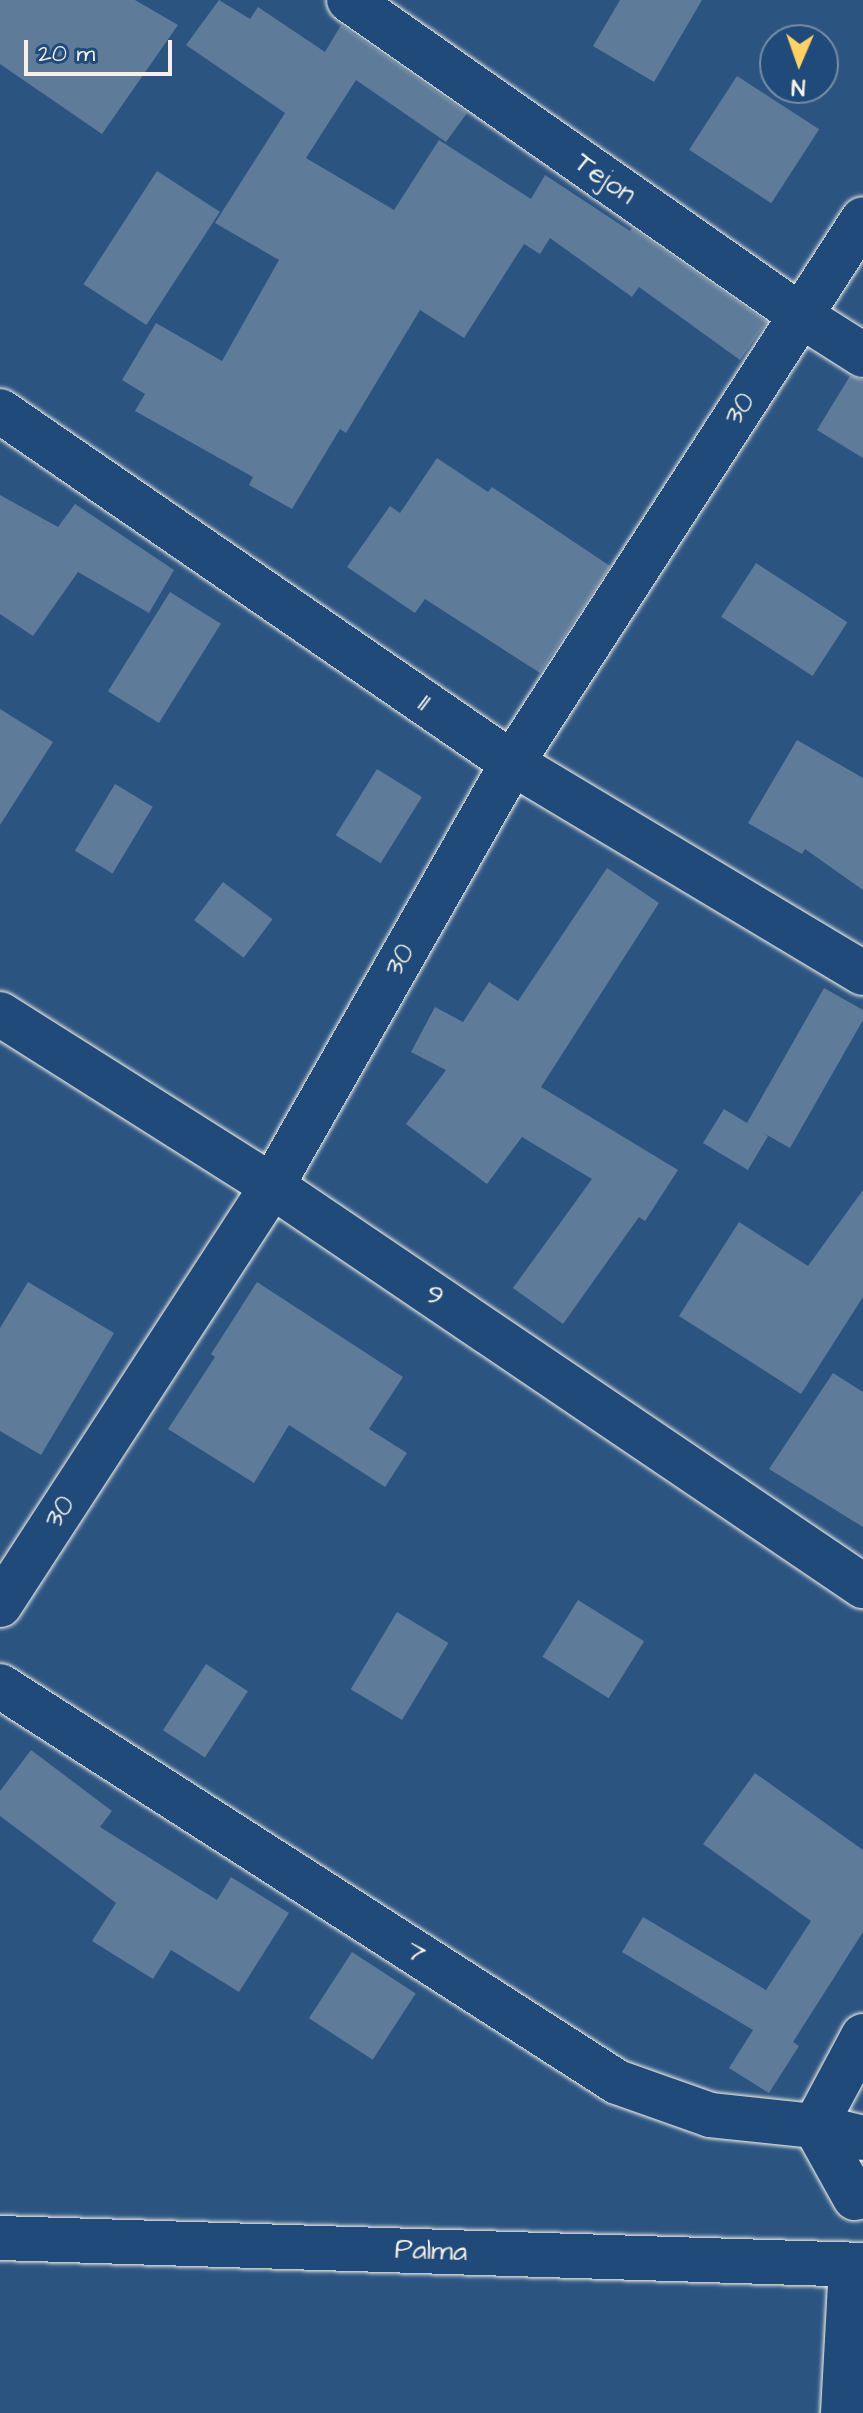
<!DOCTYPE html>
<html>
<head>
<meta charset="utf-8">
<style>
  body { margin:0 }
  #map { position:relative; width:863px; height:2413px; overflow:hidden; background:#2c5481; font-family:"Architects Daughter",sans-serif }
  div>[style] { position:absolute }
  .building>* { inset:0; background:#5e7b9a; transform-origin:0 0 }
  .roads { filter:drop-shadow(0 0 2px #f4f1e8) drop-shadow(0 0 2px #f4f1e8) }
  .street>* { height:44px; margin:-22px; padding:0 22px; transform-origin:22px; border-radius:22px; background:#1f4a7a }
  .secondary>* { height:44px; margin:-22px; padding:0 22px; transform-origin:22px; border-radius:22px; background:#1f4a7a }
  span { translate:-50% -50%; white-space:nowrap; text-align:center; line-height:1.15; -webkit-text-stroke:8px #1f4a7a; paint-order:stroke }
  .street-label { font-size:28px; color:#f4f1e8 }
  .north { position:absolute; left:759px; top:24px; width:80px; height:80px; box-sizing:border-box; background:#1f4a7a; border:2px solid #748da6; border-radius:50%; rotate:182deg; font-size:22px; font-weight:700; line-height:32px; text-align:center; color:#f4f1e8 }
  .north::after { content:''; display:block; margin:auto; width:28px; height:36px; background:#ffd166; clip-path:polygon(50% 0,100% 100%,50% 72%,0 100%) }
  .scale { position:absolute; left:24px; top:40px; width:148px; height:36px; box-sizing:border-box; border:4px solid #f4f1e8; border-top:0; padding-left:10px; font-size:24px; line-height:28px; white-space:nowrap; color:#f4f1e8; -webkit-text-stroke:6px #1f4a7a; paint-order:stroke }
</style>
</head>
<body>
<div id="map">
  <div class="building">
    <div style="clip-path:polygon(0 0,135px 0,178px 25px,102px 134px,0 64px)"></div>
    <div style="clip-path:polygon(219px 0,250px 19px,258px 7px,325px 52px,341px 25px,467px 113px,446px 142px,356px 80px,306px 158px,394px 210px,439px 140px,531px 199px,545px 175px,630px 231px,632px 228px,767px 322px,740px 360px,639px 287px,632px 297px,550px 238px,540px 254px,524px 244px,464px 338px,420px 310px,346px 433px,340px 429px,292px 509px,249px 485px,253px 477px,135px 411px,145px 394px,122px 380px,156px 323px,222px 361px,279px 260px,215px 223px,285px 113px,186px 45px)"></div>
    <div style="clip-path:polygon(620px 0,702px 0,654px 82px,593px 46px)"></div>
    <div style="left:737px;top:76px;width:98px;height:88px;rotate:33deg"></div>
    <div style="left:157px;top:171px;width:75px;height:135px;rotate:33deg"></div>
    <div style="clip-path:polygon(850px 376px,863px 380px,863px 458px,817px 430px)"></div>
    <div style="clip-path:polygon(437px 458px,488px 492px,492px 487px,610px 566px,540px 673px,425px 599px,415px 613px,347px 567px,390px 506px,400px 513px)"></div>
    <div style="clip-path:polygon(0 495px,58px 527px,75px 504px,174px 570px,149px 613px,78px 572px,33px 636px,0 614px)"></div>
    <div style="left:756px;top:563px;width:109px;height:64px;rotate:33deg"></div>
    <div style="left:170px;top:592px;width:60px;height:117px;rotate:32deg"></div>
    <div style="clip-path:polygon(0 709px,53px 742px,0 825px)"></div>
    <div style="clip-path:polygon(797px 740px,863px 778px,863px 890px,805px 849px,802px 854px,748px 823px)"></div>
    <div style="left:377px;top:769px;width:53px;height:78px;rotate:32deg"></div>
    <div style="left:115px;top:784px;width:44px;height:78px;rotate:31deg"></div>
    <div style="clip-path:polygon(607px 868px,659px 903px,541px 1087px,678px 1170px,645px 1221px,639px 1217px,563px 1324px,513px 1288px,592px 1179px,522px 1137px,487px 1184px,406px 1124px,446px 1070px,411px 1052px,435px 1007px,463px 1022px,489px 982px,518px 1001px)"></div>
    <div style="left:223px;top:882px;width:62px;height:48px;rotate:37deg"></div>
    <div style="clip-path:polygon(824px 988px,863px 1010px,863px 1020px,790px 1148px,758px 1130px,768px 1136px,748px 1170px,703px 1143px,724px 1109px,747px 1123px)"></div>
    <div style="clip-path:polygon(863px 1190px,863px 1297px,801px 1394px,679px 1316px,739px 1222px,808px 1266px)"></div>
    <div style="clip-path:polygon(28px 1282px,114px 1333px,41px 1455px,0 1431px,0 1328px)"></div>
    <div style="clip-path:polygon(257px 1282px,403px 1377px,369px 1429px,407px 1453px,385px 1487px,289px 1425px,254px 1483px,168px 1429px,215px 1357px,211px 1354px)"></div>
    <div style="clip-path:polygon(833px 1373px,863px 1392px,863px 1527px,769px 1469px)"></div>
    <div style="left:578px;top:1600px;width:78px;height:67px;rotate:32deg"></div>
    <div style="left:397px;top:1612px;width:60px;height:90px;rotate:31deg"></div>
    <div style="left:206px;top:1664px;width:50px;height:79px;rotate:33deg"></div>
    <div style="clip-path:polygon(31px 1750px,112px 1811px,100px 1827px,217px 1900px,231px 1877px,289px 1913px,239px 1992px,171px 1950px,153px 1979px,92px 1941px,116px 1903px,0 1816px,0 1791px)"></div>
    <div style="clip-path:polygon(755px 1773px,863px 1850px,863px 1932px,793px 2042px,799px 2046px,769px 2093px,729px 2068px,753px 2030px,622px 1952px,643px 1917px,766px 1990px,811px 1921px,703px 1844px)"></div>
    <div style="left:352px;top:1952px;width:76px;height:79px;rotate:33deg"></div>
  </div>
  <div class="roads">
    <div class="street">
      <div style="left:349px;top:0;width:550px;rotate:34.93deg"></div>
      <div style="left:800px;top:315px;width:75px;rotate:32.4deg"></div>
      <div style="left:0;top:411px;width:621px;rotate:34.51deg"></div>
      <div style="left:512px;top:763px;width:409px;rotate:30.9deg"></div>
      <div style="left:0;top:1014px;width:322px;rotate:32.3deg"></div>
      <div style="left:272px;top:1186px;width:714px;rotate:34.09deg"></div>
      <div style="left:0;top:1605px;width:500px;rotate:-57deg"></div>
      <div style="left:272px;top:1186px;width:486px;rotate:-60.4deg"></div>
      <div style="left:512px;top:763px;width:647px;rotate:-57.17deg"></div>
      <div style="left:0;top:1686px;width:733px;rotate:32.69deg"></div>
      <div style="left:617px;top:2082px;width:99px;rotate:19.5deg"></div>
      <div style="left:710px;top:2115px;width:106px;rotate:6deg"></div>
      <div style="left:815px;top:2126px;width:49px;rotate:14deg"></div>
      <div style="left:843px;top:2413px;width:148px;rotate:-86.9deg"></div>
    </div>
    <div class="secondary">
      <div style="left:855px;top:2198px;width:82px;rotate:-119.1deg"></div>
      <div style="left:815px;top:2126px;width:102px;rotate:-61.9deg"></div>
      <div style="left:0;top:2238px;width:863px;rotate:1.79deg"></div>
    </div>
  </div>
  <div class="street-label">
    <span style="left:605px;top:179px;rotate:35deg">Tejon</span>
    <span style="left:740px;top:409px;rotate:-57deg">30</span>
    <span style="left:424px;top:703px;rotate:35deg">11</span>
    <span style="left:400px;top:960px;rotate:-60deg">30</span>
    <span style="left:434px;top:1296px;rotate:34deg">9</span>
    <span style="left:60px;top:1512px;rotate:-57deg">30</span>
    <span style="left:415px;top:1953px;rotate:33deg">7</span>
    <span style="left:431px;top:2251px;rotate:2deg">Palma</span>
  </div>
  <div class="north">N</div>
  <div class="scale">20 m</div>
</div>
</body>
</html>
